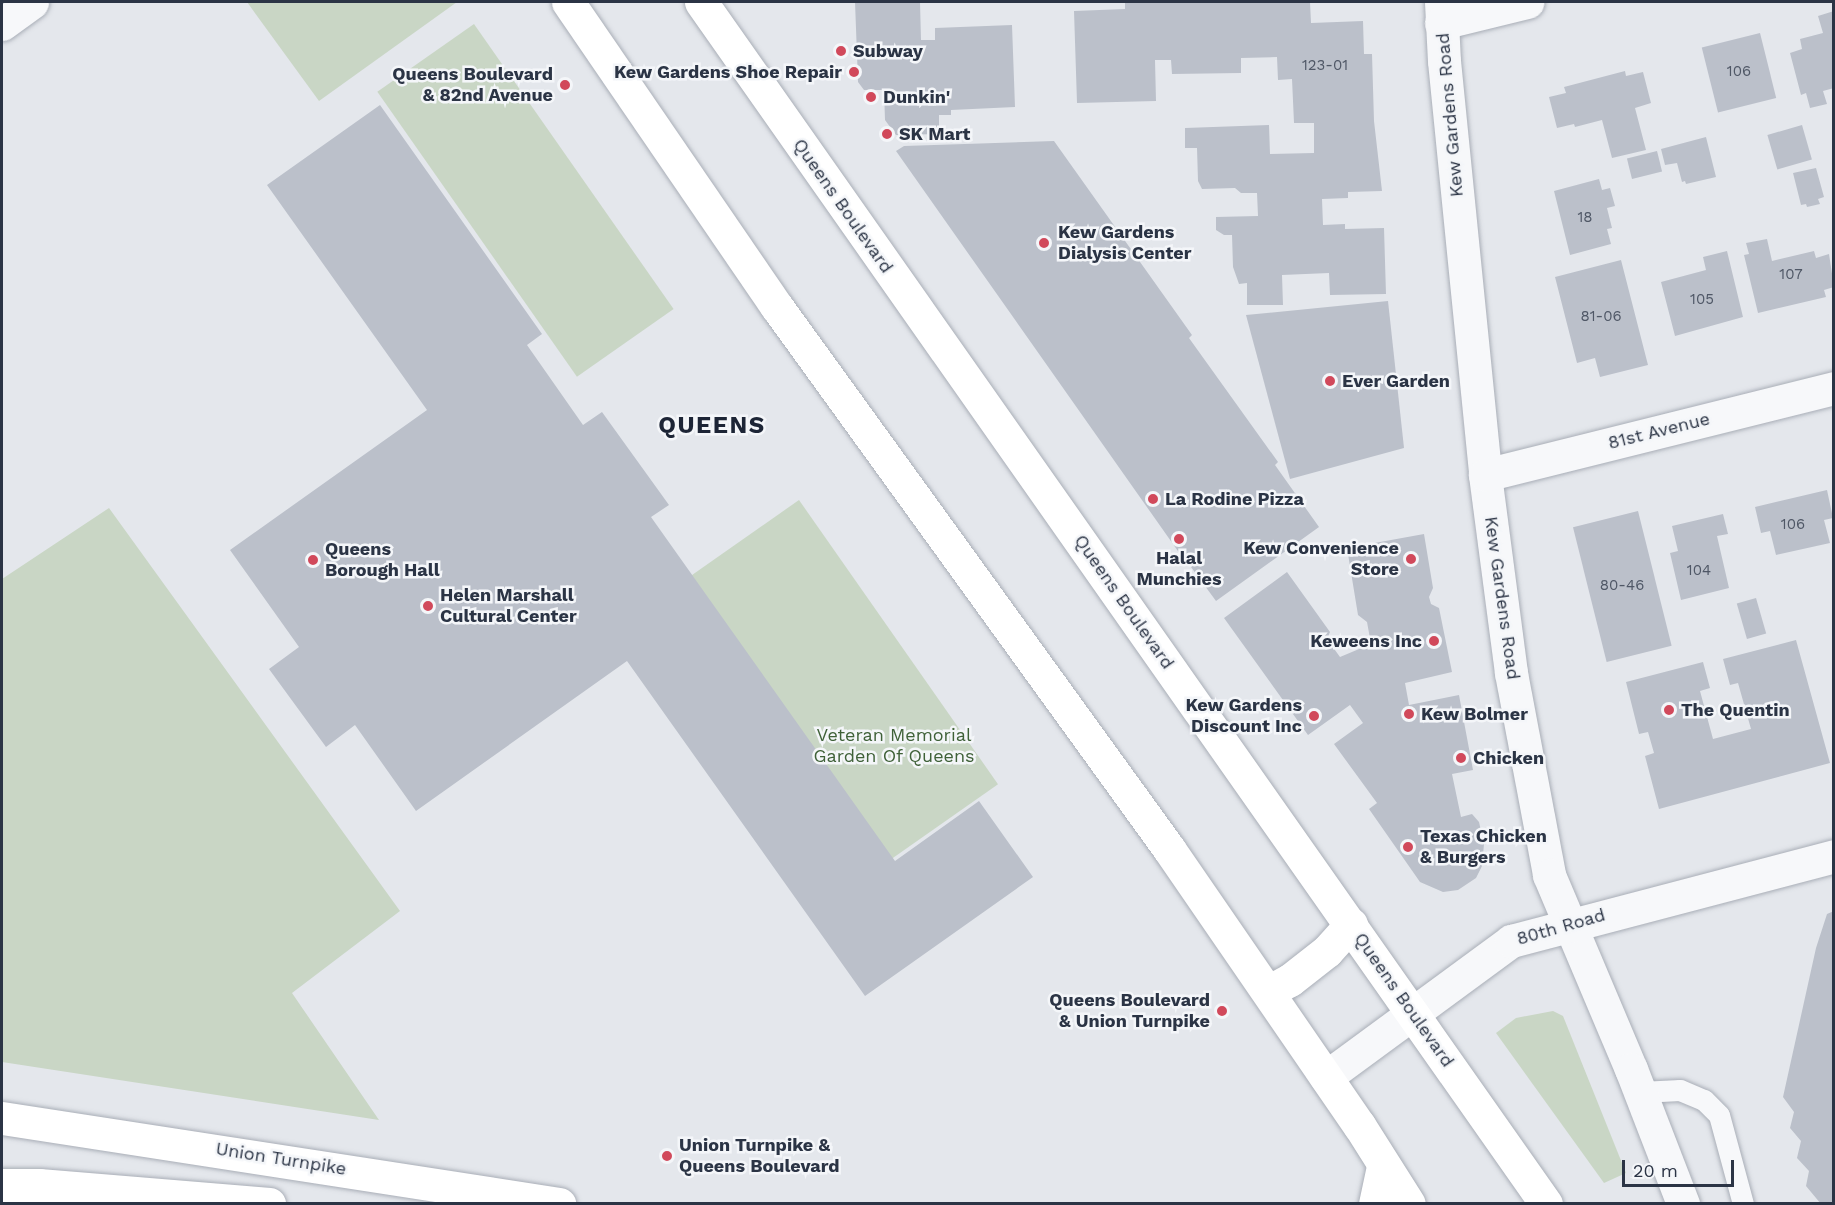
<!DOCTYPE html>
<html>
<head>
<meta charset="utf-8">
<style>
  body { margin:0 }
  #map { position:relative; width:1835px; height:1205px; overflow:hidden; background:#e4e7ec; font-family:"Work Sans",sans-serif }
  div>[style] { position:absolute }
  .green>* { inset:0; background:#c9d6c5; transform-origin:0 0 }
  .building>* { inset:0; background:#bbc0ca; transform-origin:0 0 }
  .roads { filter:drop-shadow(0 0 2px #a9aeb7) drop-shadow(0 0 2px #a9aeb7) }
  .lane>* { height:21px; margin:-10.5px; padding:0 10.5px; transform-origin:10.5px; border-radius:10.5px; background:#f7f8fa }
  .street>* { height:33px; margin:-16.5px; padding:0 16.5px; transform-origin:16.5px; border-radius:16.5px; background:#f7f8fa }
  .secondary>* { height:33px; margin:-16.5px; padding:0 16.5px; transform-origin:16.5px; border-radius:16.5px; background:#fff }
  .primary>* { height:33px; margin:-16.5px; padding:0 16.5px; transform-origin:16.5px; border-radius:16.5px; background:#fff }
  .dots>* { width:16px; height:16px; translate:-50% -50%; box-sizing:border-box; border:3px solid #f4f6f9; border-radius:50% }
  span { translate:-50% -50%; white-space:nowrap; text-align:center; line-height:1.15; -webkit-text-stroke:5px #f4f6f9; paint-order:stroke }
  .number-label { font-size:15px; color:#4f5766 }
  .number-label span { -webkit-text-stroke-width:0 }
  .poi-label { font-size:18px; color:#2b3445; font-weight:700 }
  .left { translate:0 -50%; text-align:left }
  .right { translate:-100% -50%; text-align:right }
  .street-label { font-size:18px; color:#2b3445 }
  .park-label { font-size:18px; color:#3f6138 }
  .district-label { font-size:24px; color:#1d2536; font-weight:700; letter-spacing:1.5px }
  .frame { position:absolute; inset:0; border:3px solid #2b3445; pointer-events:none }
  .scale { position:absolute; left:1622px; top:1160px; width:112px; height:27px; box-sizing:border-box; border:3px solid #2b3445; border-top:0; padding-left:8px; font-size:18px; line-height:21px; white-space:nowrap; color:#2b3445; -webkit-text-stroke:4px #f4f6f9; paint-order:stroke }
</style>
</head>
<body>
<div id="map">
  <div class="green">
    <div style="clip-path:polygon(247px 2px,457px 2px,319px 101px)"></div>
    <div style="left:474px;top:24px;width:348px;height:118px;rotate:55deg"></div>
    <div style="left:799px;top:500px;width:347px;height:131px;rotate:55deg"></div>
    <div style="clip-path:polygon(109px 508px,400px 911px,292px 993px,379px 1120px,2px 1062px,2px 579px)"></div>
    <div style="clip-path:polygon(1553px 1011px,1563px 1016px,1626px 1173px,1604px 1183px,1496px 1033px,1516px 1018px)"></div>
  </div>
  <div class="building">
    <div style="clip-path:polygon(855px 2px,920px 2px,921px 40px,935px 40px,935px 28px,1012px 25px,1015px 107px,951px 110px,951px 115px,939px 115px,939px 134px,896px 135px,885px 120px,884px 90px,864px 90px,858px 82px)"></div>
    <div style="clip-path:polygon(1125px 2px,1310px 2px,1311px 23px,1363px 21px,1364px 54px,1372px 54px,1374px 121px,1382px 191px,1348px 192px,1348px 198px,1322px 199px,1323px 225px,1345px 224px,1345px 229px,1384px 228px,1386px 294px,1330px 295px,1329px 273px,1282px 275px,1283px 305px,1247px 305px,1247px 283px,1239px 284px,1233px 267px,1232px 235px,1224px 235px,1216px 230px,1216px 217px,1258px 216px,1257px 193px,1241px 193px,1235px 188px,1202px 189px,1198px 181px,1197px 148px,1185px 148px,1185px 128px,1269px 125px,1270px 154px,1314px 153px,1314px 123px,1294px 123px,1292px 79px,1278px 80px,1277px 57px,1241px 58px,1241px 73px,1172px 74px,1171px 60px,1155px 60px,1156px 101px,1077px 103px,1074px 11px,1125px 9px)"></div>
    <div style="clip-path:polygon(1834px 11px,1834px 88px,1823px 91px,1827px 104px,1810px 108px,1806px 93px,1801px 95px,1790px 53px,1802px 49px,1800px 39px,1823px 33px,1818px 16px)"></div>
    <div style="left:1760px;top:33px;width:67px;height:60px;rotate:76deg"></div>
    <div style="clip-path:polygon(1625px 71px,1626px 76px,1643px 72px,1651px 103px,1635px 108px,1646px 150px,1612px 158px,1602px 120px,1575px 127px,1574px 124px,1557px 128px,1549px 97px,1566px 93px,1564px 87px)"></div>
    <div style="clip-path:polygon(380px 105px,542px 334px,527px 345px,583px 425px,602px 412px,669px 505px,651px 517px,895px 861px,979px 801px,1033px 877px,865px 996px,627px 661px,416px 811px,355px 725px,326px 747px,269px 669px,299px 647px,230px 550px,427px 410px,267px 185px)"></div>
    <div style="left:1802px;top:125px;width:36px;height:36px;rotate:74deg"></div>
    <div style="clip-path:polygon(1706px 137px,1716px 177px,1686px 184px,1685px 181px,1682px 182px,1677px 163px,1665px 165px,1661px 149px)"></div>
    <div style="clip-path:polygon(1054px 141px,1192px 335px,1189px 338px,1278px 462px,1275px 465px,1319px 527px,1216px 601px,1191px 567px,1194px 565px,1184px 551px,1180px 554px,896px 151px,904px 146px)"></div>
    <div style="left:1657px;top:151px;width:21px;height:31px;rotate:76deg"></div>
    <div style="clip-path:polygon(1816px 168px,1824px 197px,1818px 199px,1820px 204px,1807px 207px,1806px 204px,1801px 205px,1793px 173px)"></div>
    <div style="clip-path:polygon(1599px 179px,1602px 190px,1610px 188px,1615px 206px,1607px 208px,1612px 228px,1607px 229px,1611px 244px,1570px 255px,1554px 191px)"></div>
    <div style="clip-path:polygon(1767px 239px,1772px 261px,1814px 251px,1816px 258px,1829px 254px,1834px 287px,1824px 290px,1826px 297px,1758px 313px,1744px 255px,1749px 254px,1746px 243px)"></div>
    <div style="clip-path:polygon(1727px 251px,1743px 317px,1675px 336px,1661px 282px,1706px 270px,1703px 257px)"></div>
    <div style="clip-path:polygon(1621px 260px,1648px 365px,1600px 377px,1595px 358px,1577px 363px,1555px 277px)"></div>
    <div style="clip-path:polygon(1388px 301px,1404px 448px,1290px 479px,1246px 315px)"></div>
    <div style="clip-path:polygon(1827px 490px,1833px 518px,1824px 520px,1830px 543px,1776px 555px,1770px 531px,1761px 533px,1755px 507px)"></div>
    <div style="left:1638px;top:511px;width:139px;height:67px;rotate:76deg"></div>
    <div style="clip-path:polygon(1723px 514px,1728px 534px,1717px 536px,1729px 588px,1681px 600px,1670px 553px,1678px 551px,1672px 526px)"></div>
    <div style="clip-path:polygon(1424px 534px,1433px 588px,1429px 597px,1431px 604px,1439px 608px,1452px 672px,1405px 683px,1409px 705px,1459px 695px,1473px 770px,1452px 774px,1461px 817px,1472px 814px,1479px 822px,1484px 844px,1482px 866px,1476px 878px,1458px 890px,1443px 892px,1420px 882px,1369px 809px,1377px 803px,1334px 744px,1363px 723px,1350px 705px,1308px 735px,1224px 618px,1287px 572px,1330px 632px,1327px 639px,1340px 657px,1371px 644px,1367px 622px,1358px 615px,1347px 548px)"></div>
    <div style="left:1756px;top:598px;width:37px;height:20px;rotate:74deg"></div>
    <div style="clip-path:polygon(1796px 640px,1830px 763px,1659px 809px,1645px 756px,1654px 753px,1648px 732px,1639px 734px,1626px 682px,1703px 662px,1710px 688px,1700px 691px,1713px 739px,1751px 729px,1738px 683px,1730px 685px,1723px 659px)"></div>
    <div style="clip-path:polygon(1834px 911px,1834px 1204px,1821px 1204px,1806px 1186px,1809px 1171px,1797px 1158px,1801px 1141px,1790px 1128px,1794px 1112px,1783px 1097px,1816px 948px,1827px 914px)"></div>
  </div>
  <div class="roads">
    <div class="lane">
      <div style="left:1640px;top:1092px;width:40px;rotate:-2.9deg"></div>
      <div style="left:1680px;top:1090px;width:26px;rotate:23deg"></div>
      <div style="left:1704px;top:1100px;width:21px;rotate:45deg"></div>
      <div style="left:1719px;top:1115px;width:92px;rotate:74.9deg"></div>
    </div>
    <div class="street">
      <div style="left:1441px;top:2px;width:59px;rotate:87.1deg"></div>
      <div style="left:1444px;top:61px;width:416px;rotate:84.3deg"></div>
      <div style="left:1485px;top:475px;width:200px;rotate:82.5deg"></div>
      <div style="left:1511px;top:673px;width:206px;rotate:79.3deg"></div>
      <div style="left:1549px;top:875px;width:211px;rotate:67.1deg"></div>
      <div style="left:1631px;top:1069px;width:145px;rotate:68.9deg"></div>
      <div style="left:1441px;top:23px;width:89px;rotate:-13.7deg"></div>
      <div style="left:2px;top:24px;width:37px;rotate:-36deg"></div>
      <div style="left:1485px;top:475px;width:360px;rotate:-14deg"></div>
      <div style="left:1326px;top:1077px;width:230px;rotate:-36.3deg"></div>
      <div style="left:1511px;top:941px;width:334px;rotate:-14.7deg"></div>
    </div>
    <div class="secondary">
      <div style="left:2px;top:1118px;width:564px;rotate:8.78deg"></div>
    </div>
    <div class="primary">
      <div style="left:568px;top:2px;width:370px;rotate:55.6deg"></div>
      <div style="left:777px;top:307px;width:669px;rotate:54.12deg"></div>
      <div style="left:1169px;top:849px;width:335px;rotate:55.5deg"></div>
      <div style="left:1359px;top:1125px;width:93px;rotate:57.7deg"></div>
      <div style="left:701px;top:2px;width:1469px;rotate:54.89deg"></div>
      <div style="left:1268px;top:992px;width:25px;rotate:-29deg"></div>
      <div style="left:1290px;top:980px;width:47px;rotate:-38.1deg"></div>
      <div style="left:1327px;top:951px;width:36px;rotate:-48deg"></div>
      <div style="left:2px;top:1185px;width:37px"></div>
      <div style="left:39px;top:1185px;width:231px;rotate:4.7deg"></div>
      <div style="left:1375px;top:1204px;width:40px;rotate:-78deg"></div>
    </div>
  </div>
  <div class="dots">
    <div style="left:841px;top:51px;background:#d1495b"></div>
    <div style="left:854px;top:72px;background:#d1495b"></div>
    <div style="left:565px;top:85px;background:#d1495b"></div>
    <div style="left:871px;top:97px;background:#d1495b"></div>
    <div style="left:887px;top:134px;background:#d1495b"></div>
    <div style="left:1044px;top:243px;background:#d1495b"></div>
    <div style="left:1330px;top:381px;background:#d1495b"></div>
    <div style="left:1153px;top:499px;background:#d1495b"></div>
    <div style="left:1179px;top:539px;background:#d1495b"></div>
    <div style="left:1411px;top:559px;background:#d1495b"></div>
    <div style="left:313px;top:560px;background:#d1495b"></div>
    <div style="left:428px;top:606px;background:#d1495b"></div>
    <div style="left:1434px;top:641px;background:#d1495b"></div>
    <div style="left:1669px;top:710px;background:#d1495b"></div>
    <div style="left:1409px;top:714px;background:#d1495b"></div>
    <div style="left:1314px;top:716px;background:#d1495b"></div>
    <div style="left:1461px;top:758px;background:#d1495b"></div>
    <div style="left:1408px;top:847px;background:#d1495b"></div>
    <div style="left:1222px;top:1011px;background:#d1495b"></div>
    <div style="left:667px;top:1156px;background:#d1495b"></div>
  </div>
  <div class="number-label">
    <span style="left:1325px;top:66px">123-01</span>
    <span style="left:1739px;top:72px">106</span>
    <span style="left:1585px;top:218px">18</span>
    <span style="left:1791px;top:275px">107</span>
    <span style="left:1702px;top:300px">105</span>
    <span style="left:1601px;top:317px">81-06</span>
    <span style="left:1793px;top:525px">106</span>
    <span style="left:1699px;top:571px">104</span>
    <span style="left:1622px;top:586px">80-46</span>
  </div>
  <div class="poi-label">
    <span class="left" style="left:853px;top:51px">Subway</span>
    <span class="right" style="left:842px;top:72px">Kew Gardens Shoe Repair</span>
    <span class="right" style="left:553px;top:85px">Queens Boulevard<br>&amp; 82nd Avenue</span>
    <span class="left" style="left:883px;top:97px">Dunkin'</span>
    <span class="left" style="left:899px;top:134px">SK Mart</span>
    <span class="left" style="left:1058px;top:243px">Kew Gardens<br>Dialysis Center</span>
    <span class="left" style="left:1342px;top:381px">Ever Garden</span>
    <span class="left" style="left:1165px;top:499px">La Rodine Pizza</span>
    <span class="right" style="left:1399px;top:559px">Kew Convenience<br>Store</span>
    <span class="left" style="left:325px;top:560px">Queens<br>Borough Hall</span>
    <span style="left:1179px;top:569px">Halal<br>Munchies</span>
    <span class="left" style="left:440px;top:606px">Helen Marshall<br>Cultural Center</span>
    <span class="right" style="left:1422px;top:641px">Keweens Inc</span>
    <span class="right" style="left:1302px;top:716px">Kew Gardens<br>Discount Inc</span>
    <span class="left" style="left:1681px;top:710px">The Quentin</span>
    <span class="left" style="left:1421px;top:714px">Kew Bolmer</span>
    <span class="left" style="left:1473px;top:758px">Chicken</span>
    <span class="left" style="left:1420px;top:847px">Texas Chicken<br>&amp; Burgers</span>
    <span class="right" style="left:1210px;top:1011px">Queens Boulevard<br>&amp; Union Turnpike</span>
    <span class="left" style="left:679px;top:1156px">Union Turnpike &amp;<br>Queens Boulevard</span>
  </div>
  <div class="street-label">
    <span style="left:1450px;top:115px;rotate:-95deg">Kew Gardens Road</span>
    <span style="left:843px;top:206px;rotate:55deg">Queens Boulevard</span>
    <span style="left:1659px;top:431px;rotate:-14deg">81st Avenue</span>
    <span style="left:1502px;top:598px;rotate:82deg">Kew Gardens Road</span>
    <span style="left:1124px;top:602px;rotate:55deg">Queens Boulevard</span>
    <span style="left:1561px;top:927px;rotate:-16deg">80th Road</span>
    <span style="left:1404px;top:1000px;rotate:55deg">Queens Boulevard</span>
    <span style="left:281px;top:1159px;rotate:9deg">Union Turnpike</span>
  </div>
  <div class="park-label">
    <span style="left:894px;top:746px">Veteran Memorial<br>Garden Of Queens</span>
  </div>
  <div class="district-label">
    <span style="left:712px;top:426px">QUEENS</span>
  </div>
  <div class="frame"></div>
  <div class="scale">20 m</div>
</div>
</body>
</html>
